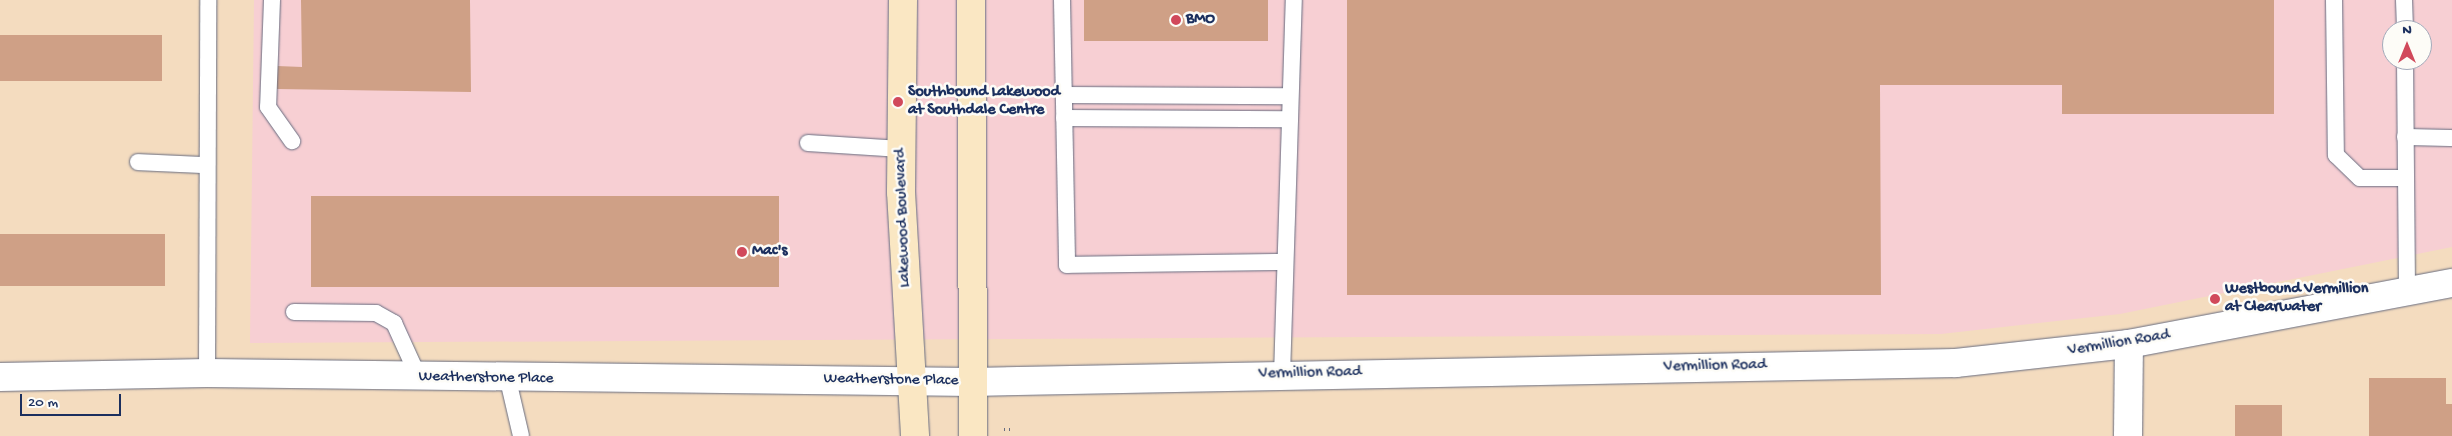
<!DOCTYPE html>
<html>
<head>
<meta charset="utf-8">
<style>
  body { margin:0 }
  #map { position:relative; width:2452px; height:436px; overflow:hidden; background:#f4dcbf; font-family:"Gochi Hand",sans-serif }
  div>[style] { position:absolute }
  .built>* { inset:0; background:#f7cfd3 }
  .building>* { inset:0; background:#cfa086; transform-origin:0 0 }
  .path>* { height:3px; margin-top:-1.5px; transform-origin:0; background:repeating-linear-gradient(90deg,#676c80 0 1px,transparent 0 5px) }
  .roads { filter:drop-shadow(0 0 1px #676c80) drop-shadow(0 0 1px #676c80) }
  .lane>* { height:16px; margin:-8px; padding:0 8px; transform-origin:8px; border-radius:8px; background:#fff }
  .street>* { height:28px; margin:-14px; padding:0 14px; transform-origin:14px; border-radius:14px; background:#fff }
  .secondary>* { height:28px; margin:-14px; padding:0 14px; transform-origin:14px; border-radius:14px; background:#fae7c3 }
  .dots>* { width:14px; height:14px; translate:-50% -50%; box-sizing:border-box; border:2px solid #fdfcf7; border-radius:50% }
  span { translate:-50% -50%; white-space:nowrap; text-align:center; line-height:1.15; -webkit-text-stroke:5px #fdfcf7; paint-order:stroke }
  .poi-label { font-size:16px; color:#1b2f5e; font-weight:700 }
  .left { translate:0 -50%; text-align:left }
  .street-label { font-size:16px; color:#1b2f5e }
  .north { position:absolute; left:2382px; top:20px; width:50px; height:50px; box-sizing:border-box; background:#fdfcf7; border:1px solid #a3aaba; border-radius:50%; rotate:0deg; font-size:14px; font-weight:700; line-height:20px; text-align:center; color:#1b2f5e }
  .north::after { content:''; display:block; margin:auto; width:18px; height:22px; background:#d1495b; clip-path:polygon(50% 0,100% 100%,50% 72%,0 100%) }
  .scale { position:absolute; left:20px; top:394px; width:101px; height:22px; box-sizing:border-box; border:2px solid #1b2f5e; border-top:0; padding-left:6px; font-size:15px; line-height:18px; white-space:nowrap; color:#1b2f5e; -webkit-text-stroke:4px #fdfcf7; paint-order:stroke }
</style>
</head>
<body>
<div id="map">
  <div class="built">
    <div style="clip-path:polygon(evenodd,254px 0,2452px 0,2452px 247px,2120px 314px,1941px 334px,250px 343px,254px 0,2392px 30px,2422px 30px,2422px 60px,2392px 60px,2392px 30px)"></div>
  </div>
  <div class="building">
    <div style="clip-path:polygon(301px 0,470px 0,471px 92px,277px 89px,277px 66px,302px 67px)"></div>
    <div style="left:1084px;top:0;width:184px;height:41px"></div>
    <div style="clip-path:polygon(1347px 0,2274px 0,2274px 114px,2062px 114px,2062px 85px,1880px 85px,1881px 295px,1347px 295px)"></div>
    <div style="left:0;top:35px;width:162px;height:46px"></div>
    <div style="left:311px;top:196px;width:468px;height:91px"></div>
    <div style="left:0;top:234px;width:165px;height:52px"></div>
    <div style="clip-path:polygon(2369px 378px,2446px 378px,2446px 404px,2452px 404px,2452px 436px,2369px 436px)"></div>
    <div style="left:2235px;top:405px;width:47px;height:31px"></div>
  </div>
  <div class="path">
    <div style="left:1004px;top:429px;width:10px"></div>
  </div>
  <div class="roads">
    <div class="lane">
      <div style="left:272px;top:0;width:107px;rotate:92.1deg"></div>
      <div style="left:268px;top:107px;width:42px;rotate:54.8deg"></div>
      <div style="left:1062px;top:0;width:265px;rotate:88.9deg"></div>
      <div style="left:1067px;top:265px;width:218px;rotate:-0.8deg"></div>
      <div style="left:2334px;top:0;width:155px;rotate:89.3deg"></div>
      <div style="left:2336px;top:155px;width:33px;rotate:44deg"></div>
      <div style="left:2360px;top:178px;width:46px"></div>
      <div style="left:2404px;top:0;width:30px;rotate:88deg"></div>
      <div style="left:2405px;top:60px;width:231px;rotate:89.5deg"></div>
      <div style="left:1064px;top:95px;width:226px;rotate:0.3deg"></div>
      <div style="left:1064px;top:118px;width:226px;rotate:0.3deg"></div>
      <div style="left:2405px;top:137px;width:47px;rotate:1.2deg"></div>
      <div style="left:808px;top:143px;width:93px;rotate:3.7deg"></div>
      <div style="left:138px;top:162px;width:67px;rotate:2.6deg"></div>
      <div style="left:294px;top:312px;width:82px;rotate:0.7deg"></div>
      <div style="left:376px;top:313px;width:21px;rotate:29deg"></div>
      <div style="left:394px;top:323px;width:60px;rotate:65.6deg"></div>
      <div style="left:207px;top:373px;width:373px;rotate:-89.8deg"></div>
      <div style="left:1282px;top:375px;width:375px;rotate:-88.2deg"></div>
      <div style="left:508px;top:380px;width:57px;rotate:76.9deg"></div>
    </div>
    <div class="street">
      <div style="left:0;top:377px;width:207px;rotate:-1.1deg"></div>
      <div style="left:207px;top:373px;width:765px;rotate:0.67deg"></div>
      <div style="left:972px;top:382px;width:984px;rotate:-1.11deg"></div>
      <div style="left:1956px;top:363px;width:174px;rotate:-6.3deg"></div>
      <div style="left:2129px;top:344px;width:329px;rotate:-10.7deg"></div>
      <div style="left:2128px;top:436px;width:92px;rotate:-89.4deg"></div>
    </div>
    <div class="secondary">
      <div style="left:903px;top:0;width:192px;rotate:90.6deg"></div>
      <div style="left:901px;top:192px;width:244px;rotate:86.7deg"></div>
      <div style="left:971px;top:0;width:436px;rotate:89.7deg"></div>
    </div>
  </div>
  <div class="dots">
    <div style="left:1176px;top:20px;background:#d1495b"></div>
    <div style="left:898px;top:102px;background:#d1495b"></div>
    <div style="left:742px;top:252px;background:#d1495b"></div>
    <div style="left:2215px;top:299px;background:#d1495b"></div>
  </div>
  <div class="poi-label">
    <span class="left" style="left:1186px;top:20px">BMO</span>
    <span class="left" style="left:908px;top:102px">Southbound Lakewood<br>at Southdale Centre</span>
    <span class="left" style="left:752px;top:252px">Mac's</span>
    <span class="left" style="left:2225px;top:299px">Westbound Vermillion<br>at Clearwater</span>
  </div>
  <div class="street-label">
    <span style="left:904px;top:218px;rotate:-92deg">Lakewood Boulevard</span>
    <span style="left:2119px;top:344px;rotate:-9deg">Vermillion Road</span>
    <span style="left:1715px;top:367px;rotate:-1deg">Vermillion Road</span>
    <span style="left:1310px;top:374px;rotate:-1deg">Vermillion Road</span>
    <span style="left:486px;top:379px;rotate:1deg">Weatherstone Place</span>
    <span style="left:891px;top:381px;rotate:1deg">Weatherstone Place</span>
  </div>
  <div class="north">N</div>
  <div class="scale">20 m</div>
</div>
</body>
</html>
